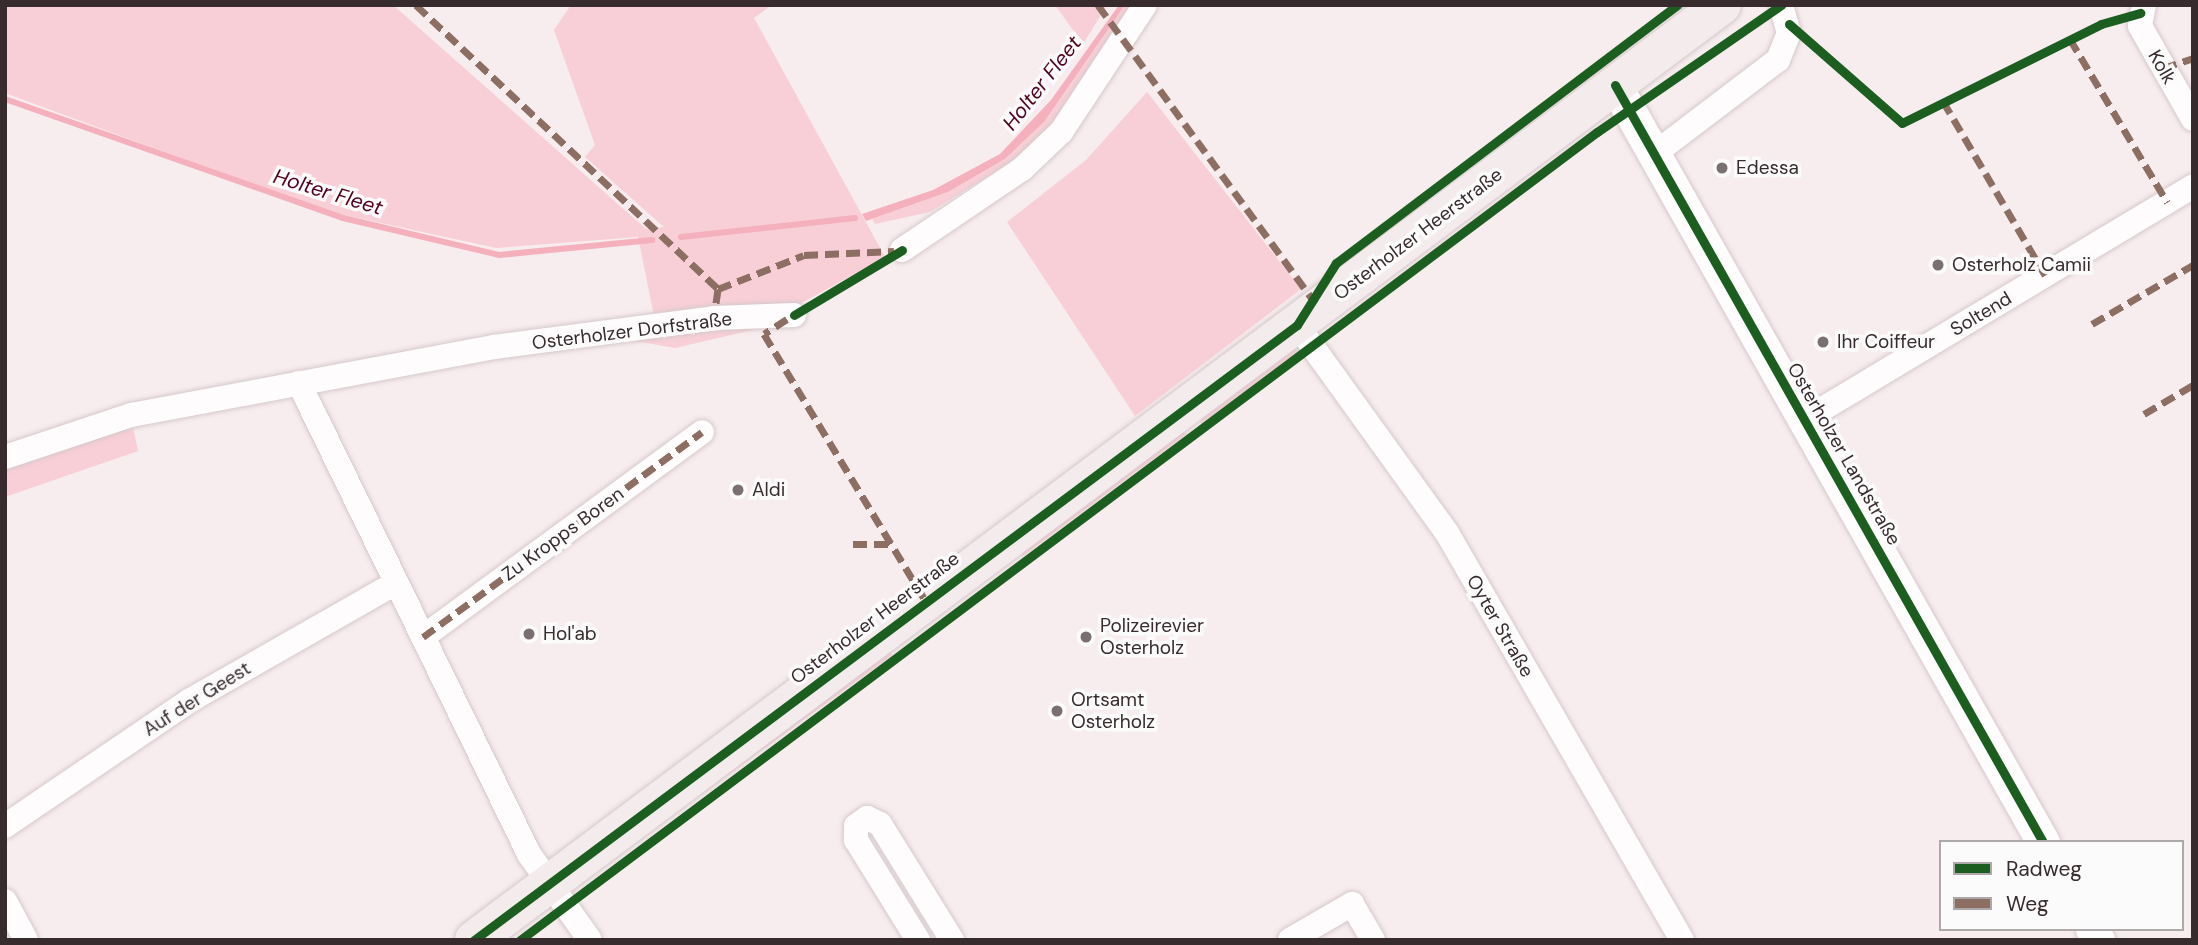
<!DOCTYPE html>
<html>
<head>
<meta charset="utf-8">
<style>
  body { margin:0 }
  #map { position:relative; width:2198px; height:945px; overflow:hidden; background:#f7ecee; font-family:"DM Sans",sans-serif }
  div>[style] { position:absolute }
  .green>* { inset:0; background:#f8cfd6; transform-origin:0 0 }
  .water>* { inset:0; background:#f4b0bc }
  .stream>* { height:6px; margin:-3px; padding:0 3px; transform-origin:3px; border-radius:3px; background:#f4b0bc }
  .roads { filter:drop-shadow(0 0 2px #d5c9cb) drop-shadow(0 0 2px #d5c9cb) }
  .street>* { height:24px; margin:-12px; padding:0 12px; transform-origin:12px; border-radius:12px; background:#fefcfc }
  .secondary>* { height:33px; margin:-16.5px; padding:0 16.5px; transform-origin:16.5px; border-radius:16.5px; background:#fefcfc }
  .primary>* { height:38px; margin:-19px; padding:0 19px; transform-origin:19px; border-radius:19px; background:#f3ebec }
  .quiet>* { height:7px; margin-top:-3.5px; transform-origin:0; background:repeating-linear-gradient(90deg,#8d6e63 0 14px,transparent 0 21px) }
  .cycleway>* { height:9px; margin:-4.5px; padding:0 4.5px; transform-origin:4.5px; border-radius:4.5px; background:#1b5e20 }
  .dots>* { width:19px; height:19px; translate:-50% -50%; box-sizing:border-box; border:4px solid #fbfbfb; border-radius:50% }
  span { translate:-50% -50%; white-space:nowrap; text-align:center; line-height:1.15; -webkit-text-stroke:7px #fbfbfb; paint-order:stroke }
  .street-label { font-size:19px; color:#372b2d }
  .poi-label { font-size:19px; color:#372b2d }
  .left { translate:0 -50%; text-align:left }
  .water-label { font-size:21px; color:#52001e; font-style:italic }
  .frame { position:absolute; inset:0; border:7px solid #372b2d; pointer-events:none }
  .legend { position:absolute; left:1939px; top:840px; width:245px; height:91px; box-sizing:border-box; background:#fbfbfb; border:2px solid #ada8a9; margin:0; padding:9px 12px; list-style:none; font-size:21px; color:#372b2d }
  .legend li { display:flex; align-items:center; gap:14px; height:35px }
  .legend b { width:35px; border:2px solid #ada8a9 }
</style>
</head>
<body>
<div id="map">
  <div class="green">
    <div style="clip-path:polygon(5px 5px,393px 5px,646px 229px,664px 227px,585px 157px,595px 145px,554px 30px,571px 5px,772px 5px,754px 18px,885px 257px,789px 310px,654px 316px,638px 237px,496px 248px,321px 210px,5px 93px)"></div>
    <div style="clip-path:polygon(1055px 5px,1107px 5px,1083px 44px)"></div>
    <div style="clip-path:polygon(1125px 5px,1137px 5px,1057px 124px,1024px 154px,930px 212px,875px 224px,872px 219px,948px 192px,1005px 159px,1044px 122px)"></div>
    <div style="clip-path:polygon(1147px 92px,1301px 289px,1135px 416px,1007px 222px,1086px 160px)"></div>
    <div style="clip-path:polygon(1427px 198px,1431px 203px,1326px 284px,1340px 264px)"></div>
    <div style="clip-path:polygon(761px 328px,675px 348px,630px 340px,663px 330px)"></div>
    <div style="clip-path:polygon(1293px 349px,1299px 351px,1201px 424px,1200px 415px)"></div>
    <div style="clip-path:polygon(132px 423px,138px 451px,5px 497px,5px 465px)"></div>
    <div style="clip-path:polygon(1178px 430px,1187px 434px,1022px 557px,1025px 545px)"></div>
    <div style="left:887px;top:648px;width:9px;height:232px;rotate:54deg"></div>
  </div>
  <div class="water">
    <div style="clip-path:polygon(1119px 5px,1125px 5px,1044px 122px,1005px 159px,948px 192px,866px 221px,862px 214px,933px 190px,1000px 154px,1051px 100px)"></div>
  </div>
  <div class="stream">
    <div style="left:5px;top:99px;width:358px;rotate:19.4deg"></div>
    <div style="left:343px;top:218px;width:160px;rotate:13.3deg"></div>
    <div style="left:499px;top:255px;width:154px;rotate:-5.6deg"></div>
    <div style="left:681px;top:237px;width:175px;rotate:-6.2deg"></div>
  </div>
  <div class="roads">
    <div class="street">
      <div style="left:2144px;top:5px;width:21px;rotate:101deg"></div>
      <div style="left:2140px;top:26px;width:107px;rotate:60.3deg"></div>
      <div style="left:1654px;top:154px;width:156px;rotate:-37.2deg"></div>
      <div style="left:1778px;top:60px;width:29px;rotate:-68deg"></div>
      <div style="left:1789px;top:33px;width:29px;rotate:-106deg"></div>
      <div style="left:902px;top:250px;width:145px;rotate:-34deg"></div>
      <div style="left:1022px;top:169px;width:54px;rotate:-43.5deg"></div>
      <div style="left:1061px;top:132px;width:152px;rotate:-56.5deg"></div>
      <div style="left:1297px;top:325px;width:256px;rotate:54.2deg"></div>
      <div style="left:1447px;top:533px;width:470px;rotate:60deg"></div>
      <div style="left:299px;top:383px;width:524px;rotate:63.97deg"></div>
      <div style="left:529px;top:854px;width:105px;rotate:54.7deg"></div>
      <div style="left:1804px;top:420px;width:454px;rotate:-31deg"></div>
      <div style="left:5px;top:457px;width:133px;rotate:-18.4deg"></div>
      <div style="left:131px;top:415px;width:369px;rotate:-10.6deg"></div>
      <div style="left:494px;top:347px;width:222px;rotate:-7.5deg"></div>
      <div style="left:714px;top:318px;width:80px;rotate:-2.1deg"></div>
      <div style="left:423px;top:637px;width:346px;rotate:-36.3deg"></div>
      <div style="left:5px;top:826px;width:222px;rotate:-34.2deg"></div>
      <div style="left:189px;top:701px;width:238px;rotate:-29.7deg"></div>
      <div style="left:5px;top:901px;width:44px;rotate:61.7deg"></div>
      <div style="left:918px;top:940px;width:118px;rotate:-121.8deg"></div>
      <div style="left:856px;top:840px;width:14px;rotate:-90deg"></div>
      <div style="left:856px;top:826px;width:14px;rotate:-36deg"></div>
      <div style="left:867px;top:818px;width:14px;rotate:25deg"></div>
      <div style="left:880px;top:824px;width:137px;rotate:58.2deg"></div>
      <div style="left:1290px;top:940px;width:72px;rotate:-30.1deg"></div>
      <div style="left:1352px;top:904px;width:42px;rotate:59.7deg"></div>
    </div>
    <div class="secondary">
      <div style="left:1615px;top:85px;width:870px;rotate:60.52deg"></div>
      <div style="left:2092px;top:929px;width:13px;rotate:61deg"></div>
    </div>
    <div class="primary">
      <div style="left:474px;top:940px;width:1559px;rotate:-36.84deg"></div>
    </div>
  </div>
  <div class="quiet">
    <div style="left:416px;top:5px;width:415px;rotate:43.2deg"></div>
    <div style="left:718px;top:289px;width:29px;rotate:98deg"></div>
    <div style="left:1098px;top:5px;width:369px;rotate:53.9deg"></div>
    <div style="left:2070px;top:39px;width:190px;rotate:59.2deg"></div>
    <div style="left:2163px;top:68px;width:32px;rotate:-18deg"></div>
    <div style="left:1943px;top:101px;width:202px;rotate:59.6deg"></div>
    <div style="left:718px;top:289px;width:92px;rotate:-21.6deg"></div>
    <div style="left:804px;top:255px;width:90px;rotate:-2.5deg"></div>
    <div style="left:787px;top:319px;width:27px;rotate:147deg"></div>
    <div style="left:764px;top:334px;width:312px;rotate:58.8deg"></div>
    <div style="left:2092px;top:324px;width:117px;rotate:-30.3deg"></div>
    <div style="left:2144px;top:414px;width:57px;rotate:-30.6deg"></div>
    <div style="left:853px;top:544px;width:36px"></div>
    <div style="left:423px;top:637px;width:346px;rotate:-36.3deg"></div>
  </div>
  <div class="cycleway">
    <div style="left:1789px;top:24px;width:150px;rotate:41.2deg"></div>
    <div style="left:1902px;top:123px;width:222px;rotate:-26.4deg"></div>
    <div style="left:2101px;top:24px;width:41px;rotate:-15.8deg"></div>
    <div style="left:1615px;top:85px;width:870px;rotate:60.52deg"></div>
    <div style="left:794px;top:315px;width:126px;rotate:-31deg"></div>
    <div style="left:474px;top:940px;width:1027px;rotate:-36.77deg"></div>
    <div style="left:1297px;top:325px;width:73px;rotate:-57.8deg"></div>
    <div style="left:1336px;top:263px;width:428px;rotate:-37.1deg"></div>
    <div style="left:520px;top:940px;width:1346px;rotate:-36.88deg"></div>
    <div style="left:1597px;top:132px;width:224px;rotate:-34.6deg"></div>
  </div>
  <div class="dots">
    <div style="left:1722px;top:168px;background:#7a6f71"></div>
    <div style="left:1938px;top:265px;background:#7a6f71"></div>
    <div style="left:1823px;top:342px;background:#7a6f71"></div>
    <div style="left:738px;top:490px;background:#7a6f71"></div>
    <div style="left:529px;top:634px;background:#7a6f71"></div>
    <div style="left:1086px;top:637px;background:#7a6f71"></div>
    <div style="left:1057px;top:711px;background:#7a6f71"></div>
  </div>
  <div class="street-label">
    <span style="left:2162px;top:67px;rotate:60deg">Kolk</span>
    <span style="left:1418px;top:234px;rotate:-37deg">Osterholzer Heerstraße</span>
    <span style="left:1981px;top:314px;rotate:-31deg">Soltend</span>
    <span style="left:632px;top:331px;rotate:-7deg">Osterholzer Dorfstraße</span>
    <span style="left:1844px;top:454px;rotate:60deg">Osterholzer Landstraße</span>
    <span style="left:563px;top:534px;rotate:-36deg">Zu Kropps Boren</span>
    <span style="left:875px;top:618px;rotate:-37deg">Osterholzer Heerstraße</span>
    <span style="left:1500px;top:626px;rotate:60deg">Oyter Straße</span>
    <span style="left:197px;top:699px;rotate:-32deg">Auf der Geest</span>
  </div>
  <div class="poi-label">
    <span class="left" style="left:1736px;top:168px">Edessa</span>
    <span class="left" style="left:1952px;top:265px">Osterholz Camii</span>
    <span class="left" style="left:1837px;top:342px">Ihr Coiffeur</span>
    <span class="left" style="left:752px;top:490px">Aldi</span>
    <span class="left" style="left:1100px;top:637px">Polizeirevier<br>Osterholz</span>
    <span class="left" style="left:543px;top:634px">Hol'ab</span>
    <span class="left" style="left:1071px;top:711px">Ortsamt<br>Osterholz</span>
  </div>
  <div class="water-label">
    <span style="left:1042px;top:83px;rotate:-52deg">Holter Fleet</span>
    <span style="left:328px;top:192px;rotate:17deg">Holter Fleet</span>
  </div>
  <div class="frame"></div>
  <ul class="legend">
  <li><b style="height:9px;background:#1b5e20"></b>Radweg</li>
  <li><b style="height:9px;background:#8d6e63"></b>Weg</li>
  </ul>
</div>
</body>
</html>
